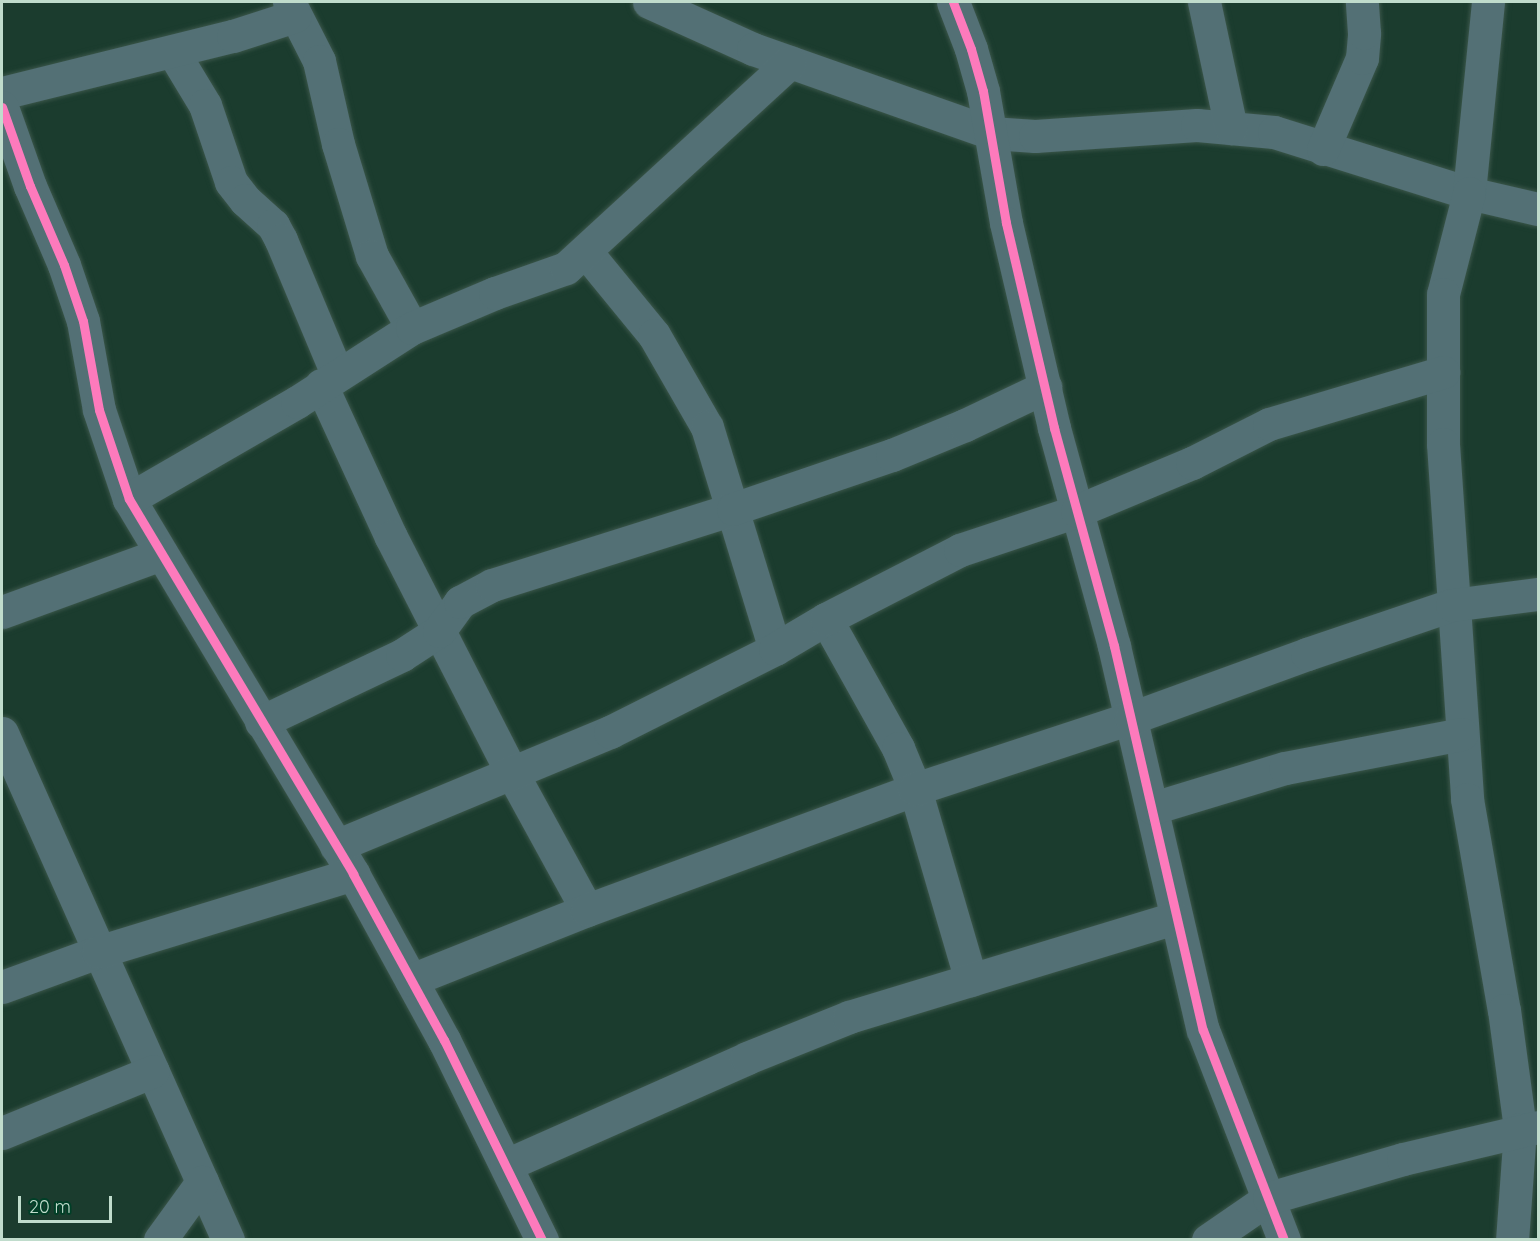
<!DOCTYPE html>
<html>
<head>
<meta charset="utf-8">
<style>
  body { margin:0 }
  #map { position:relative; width:1540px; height:1241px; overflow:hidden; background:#1b3c2e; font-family:Quicksand,sans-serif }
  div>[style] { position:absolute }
  .roads { filter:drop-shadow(0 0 2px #3b564a) drop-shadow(0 0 2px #3b564a) }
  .minor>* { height:33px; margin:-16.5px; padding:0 16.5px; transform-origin:16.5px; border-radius:16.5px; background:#537075 }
  .cycleway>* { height:9px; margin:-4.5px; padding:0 4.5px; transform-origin:4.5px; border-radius:4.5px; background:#fd7abc }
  span { translate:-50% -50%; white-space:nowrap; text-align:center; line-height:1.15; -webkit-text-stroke:5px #003f27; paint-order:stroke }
  .frame { position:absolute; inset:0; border:3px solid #c0dccc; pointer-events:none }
  .scale { position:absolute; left:18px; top:1196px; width:94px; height:27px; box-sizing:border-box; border:3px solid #c0dccc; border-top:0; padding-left:8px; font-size:18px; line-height:21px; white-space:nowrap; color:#c0dccc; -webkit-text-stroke:4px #003f27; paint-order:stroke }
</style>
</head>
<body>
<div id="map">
  <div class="roads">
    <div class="minor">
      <div style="left:289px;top:2px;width:66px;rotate:63deg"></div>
      <div style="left:319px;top:61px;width:85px;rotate:77.1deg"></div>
      <div style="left:338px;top:144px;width:117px;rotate:73.1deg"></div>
      <div style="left:372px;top:256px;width:82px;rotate:60.9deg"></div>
      <div style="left:649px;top:2px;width:114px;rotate:24.3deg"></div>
      <div style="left:753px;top:49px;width:252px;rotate:19.4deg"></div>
      <div style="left:991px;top:133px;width:44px;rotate:3.9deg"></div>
      <div style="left:1035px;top:136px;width:162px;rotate:-3.9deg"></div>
      <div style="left:1197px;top:125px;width:77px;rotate:5.2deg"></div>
      <div style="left:1274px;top:132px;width:204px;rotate:17.4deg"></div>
      <div style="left:1469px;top:193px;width:71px;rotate:13.1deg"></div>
      <div style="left:953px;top:2px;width:50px;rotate:69deg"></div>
      <div style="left:971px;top:49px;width:44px;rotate:74.1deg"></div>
      <div style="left:983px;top:91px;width:134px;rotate:80.1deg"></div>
      <div style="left:1006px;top:223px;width:211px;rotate:76.8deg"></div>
      <div style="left:1054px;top:428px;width:226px;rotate:74.6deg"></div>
      <div style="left:1114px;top:646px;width:394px;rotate:77deg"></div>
      <div style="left:1203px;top:1030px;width:225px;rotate:68.9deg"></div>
      <div style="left:1204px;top:2px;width:129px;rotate:77.9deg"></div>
      <div style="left:1488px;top:2px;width:192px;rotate:95.7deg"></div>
      <div style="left:1469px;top:193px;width:104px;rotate:104.4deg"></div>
      <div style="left:1443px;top:294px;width:150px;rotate:90deg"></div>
      <div style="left:1443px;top:444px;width:356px;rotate:86.1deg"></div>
      <div style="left:1467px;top:799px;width:214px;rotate:80.1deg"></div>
      <div style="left:1504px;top:1010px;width:120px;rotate:82.3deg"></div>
      <div style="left:1520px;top:1129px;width:111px;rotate:94.1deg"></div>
      <div style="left:173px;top:52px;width:62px;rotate:58.9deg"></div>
      <div style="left:205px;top:105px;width:81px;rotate:71.3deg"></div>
      <div style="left:231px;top:182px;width:23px;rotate:52deg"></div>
      <div style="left:245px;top:200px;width:38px;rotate:42deg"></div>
      <div style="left:273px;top:225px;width:17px;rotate:62deg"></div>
      <div style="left:281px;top:240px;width:145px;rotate:67.3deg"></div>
      <div style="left:2px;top:93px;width:238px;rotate:-13.9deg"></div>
      <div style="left:233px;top:36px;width:65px;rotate:-17.9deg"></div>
      <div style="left:2px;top:107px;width:84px;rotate:70.5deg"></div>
      <div style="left:30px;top:186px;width:86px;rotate:66.7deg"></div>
      <div style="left:64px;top:265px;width:59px;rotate:71.3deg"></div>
      <div style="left:83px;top:321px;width:90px;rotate:79.8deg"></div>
      <div style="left:99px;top:410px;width:94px;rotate:71.4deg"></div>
      <div style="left:129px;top:499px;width:437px;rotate:59.1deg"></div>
      <div style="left:353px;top:874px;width:189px;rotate:61.3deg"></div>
      <div style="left:444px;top:1040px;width:223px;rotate:63.9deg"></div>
      <div style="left:1323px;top:149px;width:99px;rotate:-66.8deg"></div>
      <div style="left:1362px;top:58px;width:25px;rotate:-85deg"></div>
      <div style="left:1364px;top:33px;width:31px;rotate:-94deg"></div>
      <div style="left:586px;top:252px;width:107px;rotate:50.7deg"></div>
      <div style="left:654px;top:335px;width:106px;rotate:60.1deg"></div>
      <div style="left:707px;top:427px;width:232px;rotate:73deg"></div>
      <div style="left:321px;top:385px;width:167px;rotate:65.3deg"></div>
      <div style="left:391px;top:537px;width:265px;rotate:62.9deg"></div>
      <div style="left:512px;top:773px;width:156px;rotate:61.3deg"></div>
      <div style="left:129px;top:499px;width:194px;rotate:-30deg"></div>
      <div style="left:297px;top:402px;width:137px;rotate:-32.8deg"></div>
      <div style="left:412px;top:328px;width:90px;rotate:-22.9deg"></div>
      <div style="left:495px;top:293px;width:75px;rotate:-19.4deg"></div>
      <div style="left:566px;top:268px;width:304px;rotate:-42.6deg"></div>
      <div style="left:2px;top:612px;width:169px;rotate:-20deg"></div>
      <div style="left:826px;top:619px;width:148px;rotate:60.8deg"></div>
      <div style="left:898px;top:748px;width:44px;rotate:67.5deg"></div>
      <div style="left:915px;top:789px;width:199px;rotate:73.7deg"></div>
      <div style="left:261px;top:722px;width:156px;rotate:-25.4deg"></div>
      <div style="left:402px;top:655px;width:44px;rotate:-33deg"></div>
      <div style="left:439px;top:631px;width:36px;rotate:-54deg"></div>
      <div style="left:460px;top:602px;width:36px;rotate:-28deg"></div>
      <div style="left:492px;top:585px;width:253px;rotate:-17.5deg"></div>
      <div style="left:733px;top:509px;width:168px;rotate:-18.8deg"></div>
      <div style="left:892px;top:455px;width:79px;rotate:-22.3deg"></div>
      <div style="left:965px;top:425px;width:89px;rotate:-25.4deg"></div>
      <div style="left:2px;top:733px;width:555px;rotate:65.97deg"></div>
      <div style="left:1153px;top:808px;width:138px;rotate:-16.9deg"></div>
      <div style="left:1285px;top:768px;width:180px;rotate:-10.9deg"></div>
      <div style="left:336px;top:846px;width:297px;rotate:-22.6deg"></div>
      <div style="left:610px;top:732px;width:185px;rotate:-26.7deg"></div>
      <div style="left:775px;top:649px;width:59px;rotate:-30.5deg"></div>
      <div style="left:826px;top:619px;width:151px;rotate:-27.2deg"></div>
      <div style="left:960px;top:550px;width:123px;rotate:-18.4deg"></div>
      <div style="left:1077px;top:511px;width:125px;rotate:-22.7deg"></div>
      <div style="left:1192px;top:463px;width:86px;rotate:-26.9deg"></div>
      <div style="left:1269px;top:424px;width:182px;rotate:-16.6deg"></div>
      <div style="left:411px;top:980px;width:189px;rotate:-21.7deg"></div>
      <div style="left:587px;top:910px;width:350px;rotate:-20.2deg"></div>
      <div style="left:915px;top:789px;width:227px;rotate:-18.2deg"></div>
      <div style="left:1131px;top:718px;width:187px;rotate:-20deg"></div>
      <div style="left:1307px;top:654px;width:153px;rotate:-18.7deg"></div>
      <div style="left:1452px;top:605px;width:87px;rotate:-7.3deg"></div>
      <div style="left:2px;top:987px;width:102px;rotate:-20deg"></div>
      <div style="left:98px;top:952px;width:267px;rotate:-17deg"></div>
      <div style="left:2px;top:1133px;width:163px;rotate:-22.3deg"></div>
      <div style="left:506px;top:1165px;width:264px;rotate:-23.9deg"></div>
      <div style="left:747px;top:1058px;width:110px;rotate:-21.9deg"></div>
      <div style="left:849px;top:1017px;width:341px;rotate:-16.9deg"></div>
      <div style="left:160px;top:1240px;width:72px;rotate:-54.1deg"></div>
      <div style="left:1208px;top:1240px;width:74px;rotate:-34.5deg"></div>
      <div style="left:1269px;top:1198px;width:140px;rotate:-16.2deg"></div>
      <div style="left:1403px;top:1159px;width:139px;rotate:-13.3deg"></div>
    </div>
  </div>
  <div class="cycleway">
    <div style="left:953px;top:2px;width:50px;rotate:69deg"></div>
    <div style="left:971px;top:49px;width:44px;rotate:74.1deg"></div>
    <div style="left:983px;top:91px;width:134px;rotate:80.1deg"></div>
    <div style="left:1006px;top:223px;width:211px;rotate:76.8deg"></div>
    <div style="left:1054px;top:428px;width:226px;rotate:74.6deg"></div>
    <div style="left:1114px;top:646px;width:394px;rotate:77deg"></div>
    <div style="left:1203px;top:1030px;width:225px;rotate:68.9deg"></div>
    <div style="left:2px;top:107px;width:84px;rotate:70.5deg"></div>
    <div style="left:30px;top:186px;width:86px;rotate:66.7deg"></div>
    <div style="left:64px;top:265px;width:59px;rotate:71.3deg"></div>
    <div style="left:83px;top:321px;width:90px;rotate:79.8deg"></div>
    <div style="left:99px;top:410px;width:94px;rotate:71.4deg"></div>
    <div style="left:129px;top:499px;width:437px;rotate:59.1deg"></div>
    <div style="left:353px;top:874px;width:189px;rotate:61.3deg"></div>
    <div style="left:444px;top:1040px;width:223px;rotate:63.9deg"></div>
  </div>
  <div class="frame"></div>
  <div class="scale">20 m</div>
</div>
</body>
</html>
